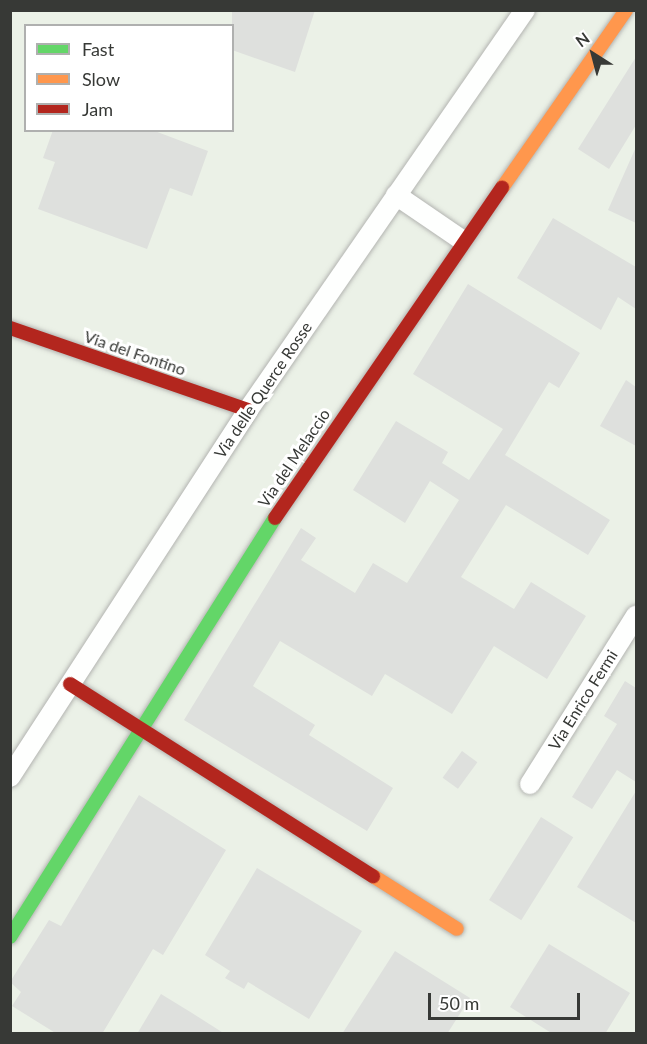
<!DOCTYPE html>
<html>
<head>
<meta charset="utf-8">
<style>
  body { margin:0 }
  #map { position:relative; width:647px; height:1044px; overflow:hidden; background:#f9fcf7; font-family:Lato,sans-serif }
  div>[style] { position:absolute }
  .built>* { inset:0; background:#ebf1e7 }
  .building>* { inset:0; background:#dee0dd; transform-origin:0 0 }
  .roads { filter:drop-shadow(0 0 2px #b3b4b1) drop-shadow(0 0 2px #b3b4b1) }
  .street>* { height:20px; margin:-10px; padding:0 10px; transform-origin:10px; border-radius:10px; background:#fefffe }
  .fast>* { height:14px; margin:-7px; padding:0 7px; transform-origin:7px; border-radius:7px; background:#63d668 }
  .slow>* { height:14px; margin:-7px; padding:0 7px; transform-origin:7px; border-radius:7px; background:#ff974d }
  .jam>* { height:14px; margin:-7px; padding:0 7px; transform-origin:7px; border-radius:7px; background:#b3261e }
  span { translate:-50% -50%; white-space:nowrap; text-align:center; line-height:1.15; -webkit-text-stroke:6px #fff; paint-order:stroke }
  .street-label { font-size:16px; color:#373936 }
  .frame { position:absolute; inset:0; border:12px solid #373936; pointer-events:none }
  .legend { position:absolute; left:24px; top:24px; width:210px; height:108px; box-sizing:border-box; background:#fff; border:2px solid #afb0af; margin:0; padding:8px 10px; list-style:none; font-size:18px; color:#373936 }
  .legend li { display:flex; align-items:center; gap:12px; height:30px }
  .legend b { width:30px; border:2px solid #afb0af }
  .north { position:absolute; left:563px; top:24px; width:60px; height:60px; -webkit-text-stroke:4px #fff; paint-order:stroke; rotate:324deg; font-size:16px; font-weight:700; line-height:24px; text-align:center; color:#373936 }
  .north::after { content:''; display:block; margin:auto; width:21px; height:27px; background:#373936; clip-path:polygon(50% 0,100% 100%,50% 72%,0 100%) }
  .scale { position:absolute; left:428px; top:993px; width:152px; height:27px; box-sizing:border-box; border:3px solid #373936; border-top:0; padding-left:8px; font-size:18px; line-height:21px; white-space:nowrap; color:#373936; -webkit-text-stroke:4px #fff; paint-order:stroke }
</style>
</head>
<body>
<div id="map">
  <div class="built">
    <div style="clip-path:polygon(evenodd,11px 11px,636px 11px,636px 1033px,11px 1033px,11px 11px,26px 26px,232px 26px,232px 130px,26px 130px,26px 26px)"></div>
  </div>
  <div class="building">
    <div style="clip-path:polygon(232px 10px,315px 10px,295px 72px,232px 50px)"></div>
    <div style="clip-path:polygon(636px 57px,636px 125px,609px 169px,578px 149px)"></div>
    <div style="clip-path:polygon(53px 130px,152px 130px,208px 151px,192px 196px,170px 188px,147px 249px,38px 209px,55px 162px,43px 158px)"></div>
    <div style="clip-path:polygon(636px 147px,636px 223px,608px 210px)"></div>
    <div style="clip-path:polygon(553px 218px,636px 267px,636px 309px,618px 297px,601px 330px,517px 278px)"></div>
    <div style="clip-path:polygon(468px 284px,580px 353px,559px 388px,549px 382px,505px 455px,610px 520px,588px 555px,506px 505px,461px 577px,514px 609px,531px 582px,586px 616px,547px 679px,494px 646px,452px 714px,385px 674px,372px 696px,280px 641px,253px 686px,315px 725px,309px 735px,393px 788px,367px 831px,184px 720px,301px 528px,316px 538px,301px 560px,355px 593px,373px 563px,407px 583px,459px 500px,430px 481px,405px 523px,353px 490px,396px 421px,448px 452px,442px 463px,469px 480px,503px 429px,413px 374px)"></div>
    <div style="clip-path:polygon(626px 380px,636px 387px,636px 446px,600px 426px)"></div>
    <div style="clip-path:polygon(625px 681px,636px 688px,636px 782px,617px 770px,592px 809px,572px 797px,617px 724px,604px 716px)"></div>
    <div style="left:462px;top:751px;width:19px;height:33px;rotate:36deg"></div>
    <div style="clip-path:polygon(636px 791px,636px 923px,577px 887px)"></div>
    <div style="clip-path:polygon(139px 795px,226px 850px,163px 955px,153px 949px,102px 1034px,57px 1034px,12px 1006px,21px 992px,10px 982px,49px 920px,61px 926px)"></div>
    <div style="left:541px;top:817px;width:38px;height:98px;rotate:32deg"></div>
    <div style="clip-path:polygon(257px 868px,362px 931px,309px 1019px,248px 982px,244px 989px,225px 978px,230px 971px,205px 955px)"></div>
    <div style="clip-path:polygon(549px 944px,630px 993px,605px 1034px,553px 1034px,510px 1007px)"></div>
    <div style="clip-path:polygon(395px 951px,470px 998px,447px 1034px,342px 1034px)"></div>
    <div style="clip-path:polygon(161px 994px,192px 1013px,225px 1034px,137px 1034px)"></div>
  </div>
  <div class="roads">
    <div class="street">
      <div style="left:396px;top:195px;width:80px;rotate:34.3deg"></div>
      <div style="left:10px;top:777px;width:437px;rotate:-57deg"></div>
      <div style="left:248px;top:410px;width:487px;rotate:-55.3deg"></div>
      <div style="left:530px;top:784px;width:199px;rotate:-57.8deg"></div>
    </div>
    <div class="fast">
      <div style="left:10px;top:937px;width:496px;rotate:-57.7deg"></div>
    </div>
    <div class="slow">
      <div style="left:502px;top:188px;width:217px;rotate:-55.1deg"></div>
      <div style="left:373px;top:876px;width:99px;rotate:32.2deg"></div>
    </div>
    <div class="jam">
      <div style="left:10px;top:328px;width:252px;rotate:19deg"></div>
      <div style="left:275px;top:518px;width:401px;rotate:-55.5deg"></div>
      <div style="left:70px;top:684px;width:359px;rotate:32.4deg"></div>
    </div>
  </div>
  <div class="street-label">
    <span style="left:135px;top:353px;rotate:19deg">Via del Fontino</span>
    <span style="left:263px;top:390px;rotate:-56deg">Via delle Querce Rosse</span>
    <span style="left:294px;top:458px;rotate:-56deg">Via del Melaccio</span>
    <span style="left:583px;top:700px;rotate:-58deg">Via Enrico Fermi</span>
  </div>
  <div class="frame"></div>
  <ul class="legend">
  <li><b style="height:8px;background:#63d668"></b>Fast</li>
  <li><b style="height:8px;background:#ff974d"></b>Slow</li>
  <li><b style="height:8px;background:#b3261e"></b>Jam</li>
  </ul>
  <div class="north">N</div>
  <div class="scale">50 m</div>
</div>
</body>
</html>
